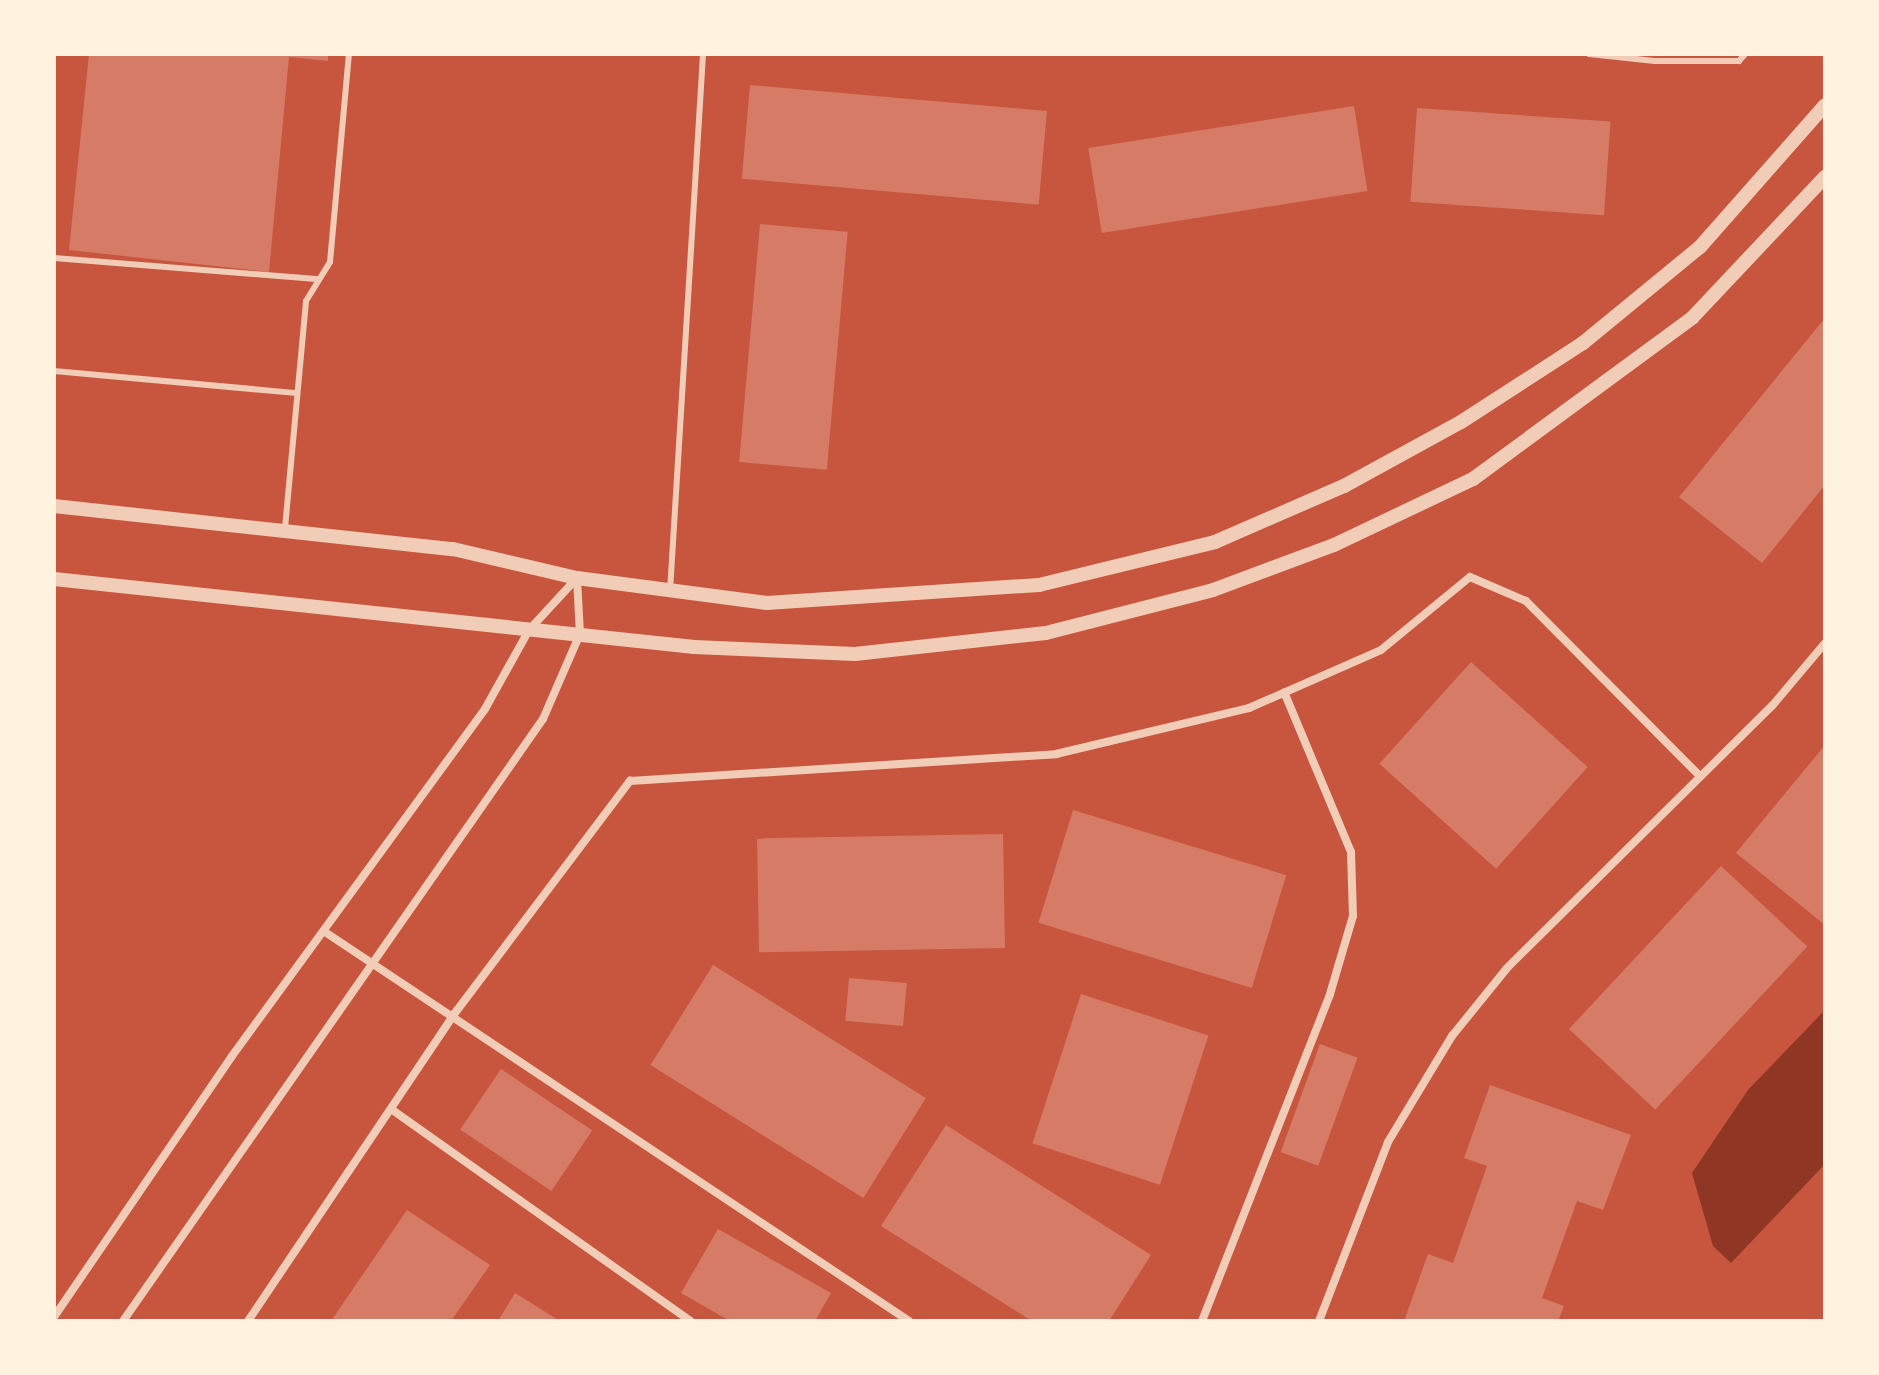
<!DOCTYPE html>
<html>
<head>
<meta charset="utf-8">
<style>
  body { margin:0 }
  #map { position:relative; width:1879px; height:1375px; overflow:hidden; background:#c8553d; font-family:Cabin,sans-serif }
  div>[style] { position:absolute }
  .water>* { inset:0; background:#8f3625 }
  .building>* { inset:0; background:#d67c66; transform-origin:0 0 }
  .service>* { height:6px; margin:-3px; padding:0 3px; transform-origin:3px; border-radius:3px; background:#f1ccb7 }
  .minor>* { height:8px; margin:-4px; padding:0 4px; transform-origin:4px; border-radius:4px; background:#f1ccb7 }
  .tertiary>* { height:14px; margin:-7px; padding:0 7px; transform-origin:7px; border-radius:7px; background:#f1ccb7 }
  span { translate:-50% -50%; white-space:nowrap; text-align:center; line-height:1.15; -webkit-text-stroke:7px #fff3e0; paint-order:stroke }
  .frame { position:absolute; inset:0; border:56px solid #fff3e0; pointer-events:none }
</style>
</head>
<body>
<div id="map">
  <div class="water">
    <div style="clip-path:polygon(1825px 1010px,1825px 1164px,1731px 1263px,1713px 1246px,1692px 1173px,1748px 1090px)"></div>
  </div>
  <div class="building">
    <div style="clip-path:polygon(89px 54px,328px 54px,328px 61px,289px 57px,269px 272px,69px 250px)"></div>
    <div style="left:750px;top:85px;width:298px;height:94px;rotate:5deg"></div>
    <div style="left:1354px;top:106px;width:86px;height:269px;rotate:81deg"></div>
    <div style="left:1417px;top:108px;width:194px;height:94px;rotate:4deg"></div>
    <div style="left:760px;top:224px;width:88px;height:239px;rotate:5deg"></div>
    <div style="clip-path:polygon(1825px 318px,1825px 485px,1762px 563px,1679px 497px)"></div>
    <div style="left:1471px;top:662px;width:157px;height:137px;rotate:42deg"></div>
    <div style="clip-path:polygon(1825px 745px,1825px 925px,1736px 853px)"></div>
    <div style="left:1073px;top:810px;width:223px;height:118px;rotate:17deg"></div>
    <div style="left:1003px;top:834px;width:114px;height:246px;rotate:89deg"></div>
    <div style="left:1721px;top:866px;width:118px;height:223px;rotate:43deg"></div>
    <div style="left:713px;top:965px;width:251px;height:118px;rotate:32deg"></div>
    <div style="left:849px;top:978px;width:58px;height:43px;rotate:5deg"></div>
    <div style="left:1081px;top:994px;width:134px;height:157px;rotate:18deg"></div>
    <div style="left:1320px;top:1044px;width:40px;height:115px;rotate:20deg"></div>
    <div style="left:501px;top:1069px;width:110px;height:73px;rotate:34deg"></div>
    <div style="clip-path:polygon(1490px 1085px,1631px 1135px,1603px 1210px,1577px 1201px,1542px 1298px,1564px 1306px,1558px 1321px,1404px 1321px,1428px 1254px,1453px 1263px,1487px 1166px,1464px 1158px)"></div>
    <div style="clip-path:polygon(946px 1125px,1151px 1255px,1109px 1321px,1032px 1321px,881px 1226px)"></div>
    <div style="clip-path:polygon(407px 1210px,490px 1265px,451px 1321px,331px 1321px)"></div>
    <div style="clip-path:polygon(718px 1229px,831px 1293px,815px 1321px,730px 1321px,681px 1293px)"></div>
    <div style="clip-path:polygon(515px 1293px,560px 1321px,498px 1321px)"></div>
  </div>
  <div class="service">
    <div style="left:1589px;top:54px;width:66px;rotate:6.1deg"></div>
    <div style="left:1655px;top:61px;width:84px"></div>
    <div style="left:1739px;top:61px;width:9px;rotate:-49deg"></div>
    <div style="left:54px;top:258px;width:263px;rotate:4.6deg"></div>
    <div style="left:54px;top:371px;width:244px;rotate:5.2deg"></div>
    <div style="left:285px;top:528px;width:228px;rotate:-84.7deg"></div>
    <div style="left:306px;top:301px;width:46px;rotate:-58.4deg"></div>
    <div style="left:330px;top:262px;width:209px;rotate:-84.8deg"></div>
    <div style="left:670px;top:591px;width:538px;rotate:-86.48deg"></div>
  </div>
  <div class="minor">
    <div style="left:325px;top:932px;width:702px;rotate:33.67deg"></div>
    <div style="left:391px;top:1109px;width:367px;rotate:35.3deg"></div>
    <div style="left:54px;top:1317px;width:316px;rotate:-55.7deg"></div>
    <div style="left:232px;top:1056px;width:429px;rotate:-53.9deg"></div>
    <div style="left:485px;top:709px;width:90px;rotate:-60.9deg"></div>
    <div style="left:529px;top:630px;width:71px;rotate:-47.3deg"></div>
    <div style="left:123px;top:1321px;width:734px;rotate:-55.1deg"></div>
    <div style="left:543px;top:719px;width:93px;rotate:-66.5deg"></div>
    <div style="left:580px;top:634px;width:56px;rotate:-93.1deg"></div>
    <div style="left:248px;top:1321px;width:371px;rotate:-56.1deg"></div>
    <div style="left:455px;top:1013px;width:291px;rotate:-53deg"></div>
    <div style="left:630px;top:781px;width:427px;rotate:-3.6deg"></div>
    <div style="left:1056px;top:754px;width:198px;rotate:-13.4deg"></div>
    <div style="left:1249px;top:708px;width:144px;rotate:-23.7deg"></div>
    <div style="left:1381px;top:650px;width:115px;rotate:-39.4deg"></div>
    <div style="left:1470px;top:577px;width:61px;rotate:23.2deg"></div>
    <div style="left:1526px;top:601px;width:243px;rotate:45.2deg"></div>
    <div style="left:1202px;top:1321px;width:351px;rotate:-68.6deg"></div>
    <div style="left:1330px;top:994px;width:81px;rotate:-73.6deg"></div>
    <div style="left:1353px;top:916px;width:64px;rotate:-91.8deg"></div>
    <div style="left:1351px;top:852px;width:173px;rotate:-112.7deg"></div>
    <div style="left:1319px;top:1321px;width:192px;rotate:-68.9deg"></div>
    <div style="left:1388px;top:1142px;width:124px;rotate:-58.9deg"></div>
    <div style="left:1452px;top:1036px;width:87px;rotate:-51deg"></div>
    <div style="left:1507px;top:968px;width:373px;rotate:-44.7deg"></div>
    <div style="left:1772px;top:706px;width:82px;rotate:-49.9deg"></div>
  </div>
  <div class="tertiary">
    <div style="left:54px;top:506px;width:401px;rotate:6.2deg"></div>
    <div style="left:453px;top:549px;width:127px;rotate:13.2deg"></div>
    <div style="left:577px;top:578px;width:192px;rotate:7.5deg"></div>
    <div style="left:767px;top:603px;width:273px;rotate:-3.8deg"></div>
    <div style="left:1039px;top:585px;width:181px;rotate:-13.7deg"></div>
    <div style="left:1215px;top:542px;width:141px;rotate:-23.5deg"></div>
    <div style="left:1344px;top:486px;width:133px;rotate:-28.7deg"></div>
    <div style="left:1461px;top:422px;width:145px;rotate:-32.9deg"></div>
    <div style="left:1583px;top:343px;width:151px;rotate:-39.4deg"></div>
    <div style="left:1700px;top:247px;width:189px;rotate:-48.6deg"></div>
    <div style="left:54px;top:579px;width:644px;rotate:6.06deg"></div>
    <div style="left:694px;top:647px;width:161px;rotate:2.5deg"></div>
    <div style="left:855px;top:654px;width:192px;rotate:-6.3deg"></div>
    <div style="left:1046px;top:633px;width:172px;rotate:-14.4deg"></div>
    <div style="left:1213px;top:590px;width:129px;rotate:-20.4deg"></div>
    <div style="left:1334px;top:545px;width:154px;rotate:-25.4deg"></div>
    <div style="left:1473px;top:479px;width:272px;rotate:-36.3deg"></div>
    <div style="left:1692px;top:318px;width:194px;rotate:-46.7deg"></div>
  </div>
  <div class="frame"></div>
</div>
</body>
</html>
